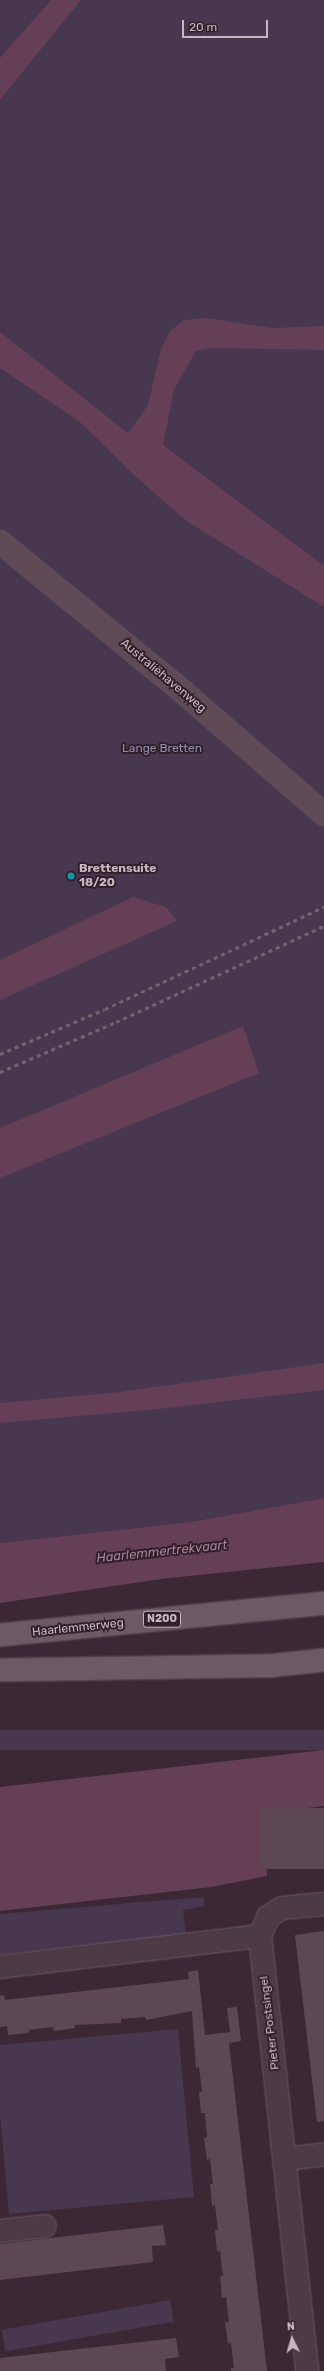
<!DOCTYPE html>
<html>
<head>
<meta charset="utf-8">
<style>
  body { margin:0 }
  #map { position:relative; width:324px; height:2371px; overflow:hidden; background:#3c2734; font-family:Rubik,sans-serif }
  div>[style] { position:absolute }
  .green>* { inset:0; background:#47374f; transform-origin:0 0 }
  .water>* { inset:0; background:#643f55 }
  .building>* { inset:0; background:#5d4753; transform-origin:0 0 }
  .roads { filter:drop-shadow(0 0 1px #6a5963) drop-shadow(0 0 1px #6a5963) }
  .street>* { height:22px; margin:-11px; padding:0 11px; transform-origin:11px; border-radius:11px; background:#4c3b45 }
  .secondary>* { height:22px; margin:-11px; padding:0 11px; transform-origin:11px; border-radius:11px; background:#5f4a55 }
  .primary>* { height:22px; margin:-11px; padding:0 11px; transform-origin:11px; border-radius:11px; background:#6c5964 }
  .rail>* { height:3px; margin-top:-1.5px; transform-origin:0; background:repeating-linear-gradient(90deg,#76626d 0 4px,transparent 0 8px) }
  .dots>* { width:11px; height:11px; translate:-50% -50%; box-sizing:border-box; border:2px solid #31202a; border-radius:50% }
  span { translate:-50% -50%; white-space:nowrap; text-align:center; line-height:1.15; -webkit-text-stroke:4px #31202a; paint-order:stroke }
  .shield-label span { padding:1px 3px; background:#31202a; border:1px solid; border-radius:3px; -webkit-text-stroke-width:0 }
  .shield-label { font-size:11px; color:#c7b7c0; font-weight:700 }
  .street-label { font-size:12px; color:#c7b7c0 }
  .park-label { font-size:12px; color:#8f8daa }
  .poi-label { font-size:12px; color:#c7b7c0; font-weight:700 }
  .left { translate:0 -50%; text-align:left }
  .water-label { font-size:13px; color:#ab829b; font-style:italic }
  .north { position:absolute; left:272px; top:2319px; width:40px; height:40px; -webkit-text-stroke:3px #31202a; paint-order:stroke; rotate:355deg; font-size:11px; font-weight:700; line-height:16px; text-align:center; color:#c7b7c0 }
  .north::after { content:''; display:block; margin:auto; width:14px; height:18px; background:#c7b7c0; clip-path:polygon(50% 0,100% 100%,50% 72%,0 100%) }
  .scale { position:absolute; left:182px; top:20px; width:86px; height:18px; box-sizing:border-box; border:2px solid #c7b7c0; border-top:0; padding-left:5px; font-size:12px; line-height:14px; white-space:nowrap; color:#c7b7c0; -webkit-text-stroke:3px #31202a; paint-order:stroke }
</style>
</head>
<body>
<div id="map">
  <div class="green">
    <div style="clip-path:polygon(0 0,324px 0,324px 1498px,190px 1522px,0 1543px)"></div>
    <div style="left:324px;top:1730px;width:20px;height:326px;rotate:90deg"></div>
    <div style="clip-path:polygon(203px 1897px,205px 1906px,183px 1910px,186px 1934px,0 1955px,0 1914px)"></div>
    <div style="clip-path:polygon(178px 2029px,194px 2197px,9px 2214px,0 2115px,0 2045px)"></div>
    <div style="left:170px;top:2300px;width:22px;height:171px;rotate:80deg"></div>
  </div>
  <div class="water">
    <div style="clip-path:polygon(51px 0,81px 0,0 100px,0 58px)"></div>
    <div style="clip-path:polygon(207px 318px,272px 328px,324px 326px,324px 350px,211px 348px,196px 351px,174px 390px,163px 445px,324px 566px,324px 607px,185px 520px,134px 475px,80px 422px,0 368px,0 332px,128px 433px,148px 405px,161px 349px,170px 331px,184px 320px)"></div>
    <div style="clip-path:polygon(133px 897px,166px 907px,177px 921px,0 1000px,0 960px)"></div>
    <div style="clip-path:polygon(243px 1026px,259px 1073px,0 1178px,0 1128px)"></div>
    <div style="clip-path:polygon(324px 1363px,324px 1390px,159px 1409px,0 1423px,0 1403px,120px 1392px)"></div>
    <div style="clip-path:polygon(324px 1498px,324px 1562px,161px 1579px,0 1603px,0 1543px,190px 1522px)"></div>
    <div style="clip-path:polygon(324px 1750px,324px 1806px,265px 1813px,267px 1876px,211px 1887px,0 1911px,0 1787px)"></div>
  </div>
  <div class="building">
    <div style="left:324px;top:1808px;width:61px;height:65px;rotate:90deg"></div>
    <div style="clip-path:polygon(324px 1931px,324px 2121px,317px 2122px,295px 1935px)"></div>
    <div style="clip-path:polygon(198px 1970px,205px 2035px,230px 2032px,227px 2008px,237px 2007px,241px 2041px,229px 2043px,267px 2371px,231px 2371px,231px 2368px,234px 2368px,231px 2343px,228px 2344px,225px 2322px,229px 2322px,226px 2297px,222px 2298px,220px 2276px,223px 2276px,220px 2251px,217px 2252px,215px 2230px,218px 2230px,215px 2205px,212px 2206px,210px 2184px,213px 2184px,210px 2159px,207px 2160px,204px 2138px,207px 2137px,205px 2113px,201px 2113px,199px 2092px,202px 2092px,199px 2067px,196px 2068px,192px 2011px,146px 2020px,145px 2017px,121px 2019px,121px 2023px,75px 2025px,75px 2028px,54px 2031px,53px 2027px,29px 2030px,29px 2033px,8px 2035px,7px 2026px,0 2027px,0 1996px,4px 1995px,5px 2000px,189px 1979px,188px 1972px)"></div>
    <div style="clip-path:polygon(163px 2225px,166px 2245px,152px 2246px,153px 2262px,0 2280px,0 2244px)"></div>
    <div style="clip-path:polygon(176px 2338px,179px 2357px,165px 2359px,166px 2371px,0 2371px,0 2358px)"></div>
  </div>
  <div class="roads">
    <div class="street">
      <div style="left:260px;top:1936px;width:438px;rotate:83.8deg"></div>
      <div style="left:260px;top:1936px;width:21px;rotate:-67deg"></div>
      <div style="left:268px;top:1917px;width:17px;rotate:-33deg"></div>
      <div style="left:282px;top:1908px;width:42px;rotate:-5.4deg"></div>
      <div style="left:0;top:1967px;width:262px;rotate:-6.8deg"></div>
      <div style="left:286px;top:2159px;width:38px;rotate:-7deg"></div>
      <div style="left:0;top:2231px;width:45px;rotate:-6.3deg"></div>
    </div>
    <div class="secondary">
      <div style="left:0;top:542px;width:237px;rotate:39.3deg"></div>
      <div style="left:183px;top:692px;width:186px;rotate:40.9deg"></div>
    </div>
    <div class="primary">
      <div style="left:0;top:1635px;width:326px;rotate:-5.6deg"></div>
      <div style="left:0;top:1670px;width:268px;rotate:-0.9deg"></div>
      <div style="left:268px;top:1666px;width:56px;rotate:-6.1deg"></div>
    </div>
  </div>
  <div class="rail">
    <div style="left:0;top:1054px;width:114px;rotate:-23.2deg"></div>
    <div style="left:105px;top:1009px;width:242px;rotate:-25deg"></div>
    <div style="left:0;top:1072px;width:126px;rotate:-23.3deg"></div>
    <div style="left:116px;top:1022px;width:229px;rotate:-24.8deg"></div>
  </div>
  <div class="dots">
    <div style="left:71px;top:876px;background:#0f9aa8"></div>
  </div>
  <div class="shield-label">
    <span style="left:162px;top:1619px">N200</span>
  </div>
  <div class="street-label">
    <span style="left:163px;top:676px;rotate:40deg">Australiëhavenweg</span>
    <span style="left:78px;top:1628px;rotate:-6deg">Haarlemmerweg</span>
    <span style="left:270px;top:2023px;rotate:-97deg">Pieter Postsingel</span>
  </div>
  <div class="park-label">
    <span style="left:162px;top:749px">Lange Bretten</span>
  </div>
  <div class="poi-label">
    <span class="left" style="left:79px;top:876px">Brettensuite<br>18/20</span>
  </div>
  <div class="water-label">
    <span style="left:162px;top:1552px;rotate:-6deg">Haarlemmertrekvaart</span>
  </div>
  <div class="north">N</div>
  <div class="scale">20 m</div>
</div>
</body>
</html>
